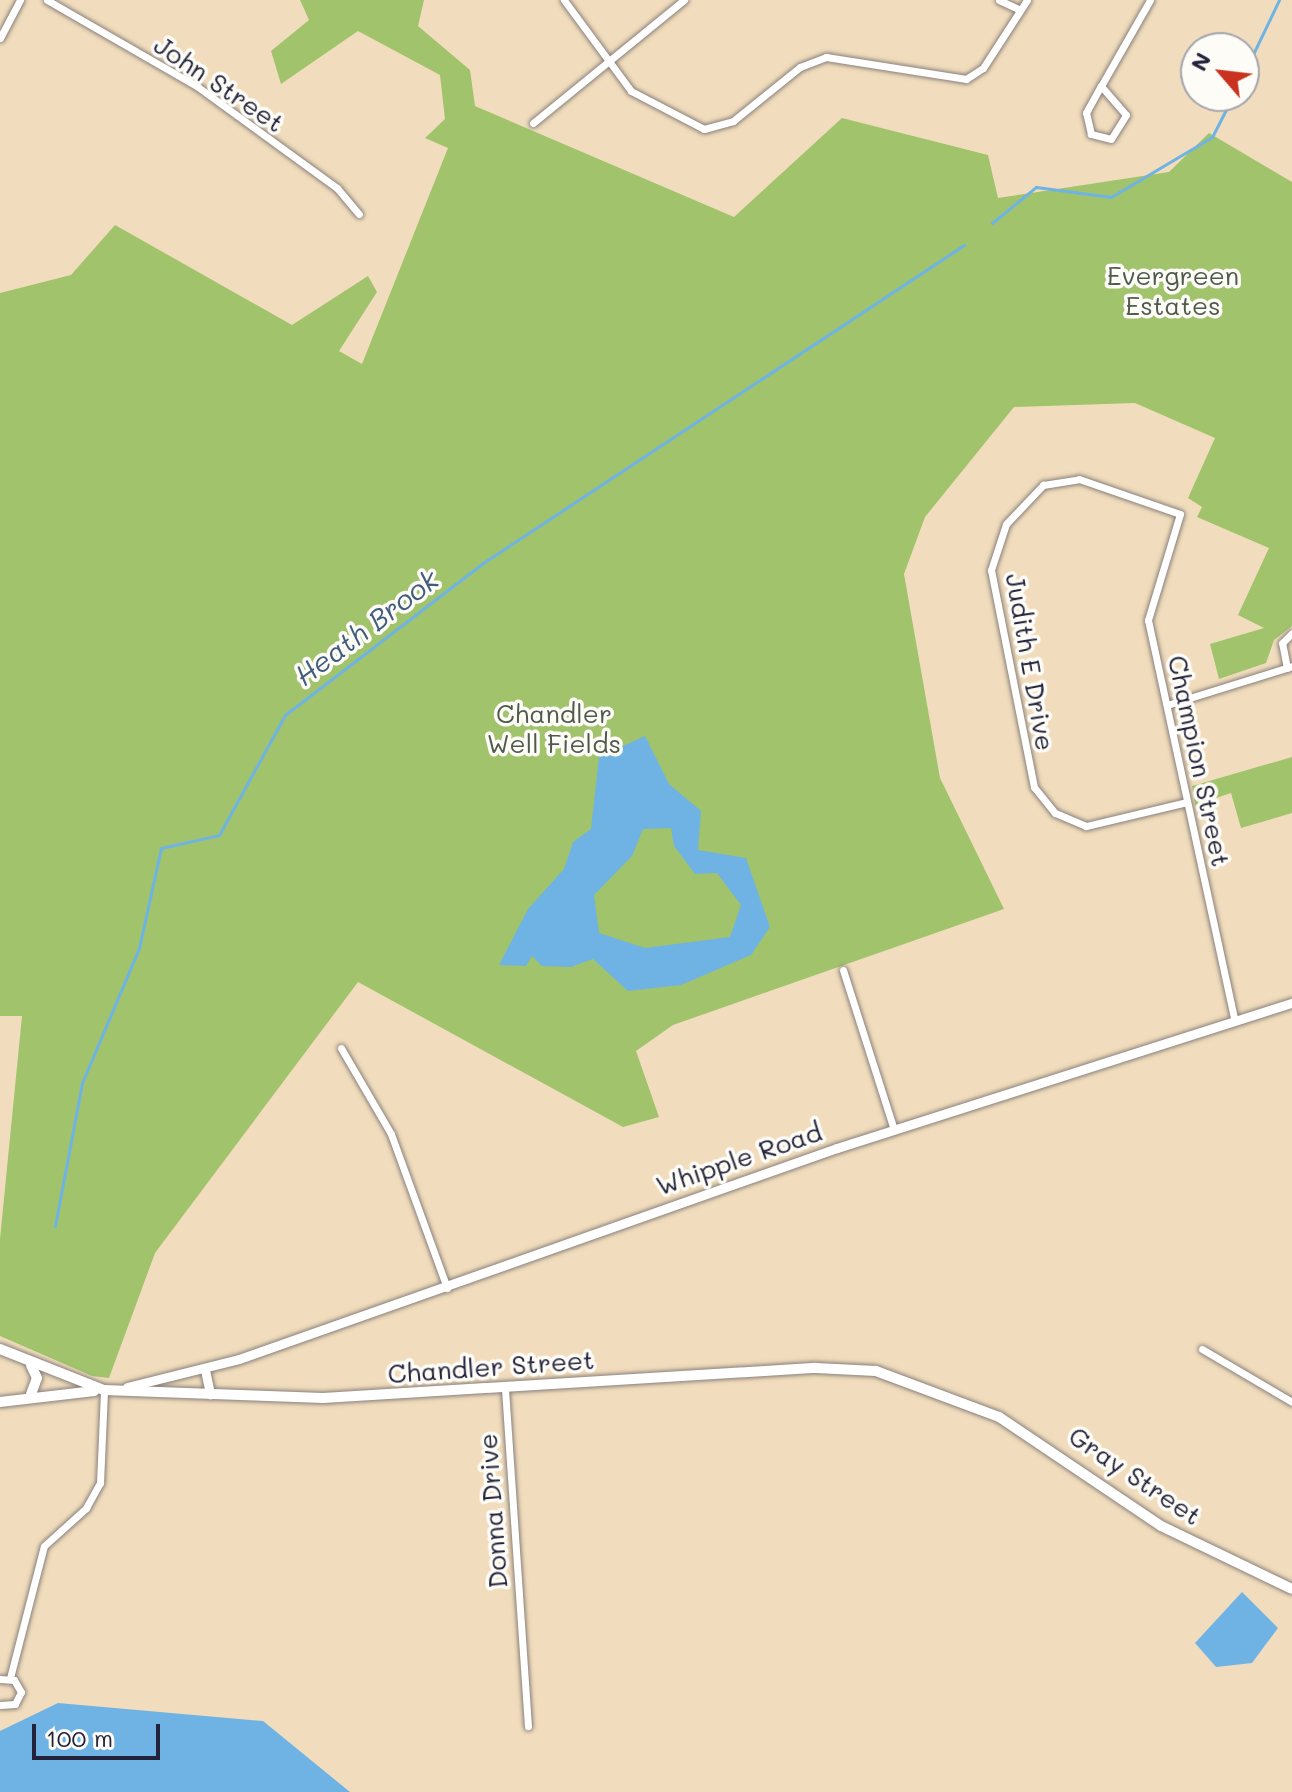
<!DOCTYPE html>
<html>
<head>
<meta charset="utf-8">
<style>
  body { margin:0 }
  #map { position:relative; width:1292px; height:1792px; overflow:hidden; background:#f1ddbd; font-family:Mali,sans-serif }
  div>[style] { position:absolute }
  .green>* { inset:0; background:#a1c36c }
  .water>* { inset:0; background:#6eb3e4 }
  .stream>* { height:3px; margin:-1.5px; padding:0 1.5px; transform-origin:1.5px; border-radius:1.5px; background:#6eb3e4 }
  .roads { filter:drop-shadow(0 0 2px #8a807c) drop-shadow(0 0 2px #8a807c) }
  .minor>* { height:7px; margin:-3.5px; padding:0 3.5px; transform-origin:3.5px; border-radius:3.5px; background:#fff }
  .tertiary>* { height:9px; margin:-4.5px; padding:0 4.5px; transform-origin:4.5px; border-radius:4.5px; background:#fff }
  .secondary>* { height:10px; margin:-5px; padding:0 5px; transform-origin:5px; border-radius:5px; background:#fff }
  span { translate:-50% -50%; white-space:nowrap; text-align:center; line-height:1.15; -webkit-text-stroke:7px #fdfcf7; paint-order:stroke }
  .street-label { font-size:26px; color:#22223b }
  .park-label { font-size:26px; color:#4e5a4c }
  .water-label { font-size:28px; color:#405c7f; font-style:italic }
  .north { position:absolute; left:1180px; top:32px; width:80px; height:80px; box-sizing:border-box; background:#fdfcf7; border:2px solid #a5a5ac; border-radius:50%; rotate:298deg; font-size:22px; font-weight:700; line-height:32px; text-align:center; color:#22223b }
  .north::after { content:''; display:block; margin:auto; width:28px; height:36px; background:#c8321e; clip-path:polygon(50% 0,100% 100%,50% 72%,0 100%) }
  .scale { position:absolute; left:32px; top:1724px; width:128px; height:36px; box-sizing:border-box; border:4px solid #22223b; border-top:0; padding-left:10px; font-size:24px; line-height:28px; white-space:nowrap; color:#22223b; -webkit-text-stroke:6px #fdfcf7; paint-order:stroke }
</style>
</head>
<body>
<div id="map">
  <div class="green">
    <div style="clip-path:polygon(300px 0,424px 0,418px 26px,470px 70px,475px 106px,734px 217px,842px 118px,988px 155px,998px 198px,1169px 172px,1209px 133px,1292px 182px,1292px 626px,1274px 640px,1266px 663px,1219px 679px,1210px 644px,1264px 628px,1238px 615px,1269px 548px,1197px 517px,1202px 507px,1188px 498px,1215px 438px,1135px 403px,1014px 407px,925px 517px,904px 574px,940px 778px,1004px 909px,673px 1025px,636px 1051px,659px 1117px,623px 1127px,358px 982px,155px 1253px,109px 1378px,92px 1376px,0 1336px,0 1239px,22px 1016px,0 1016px,0 293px,71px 275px,115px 225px,292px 325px,368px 276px,377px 292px,339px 351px,362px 364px,448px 148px,425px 138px,445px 119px,440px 75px,358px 31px,281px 84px,271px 51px,309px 20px)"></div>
    <div style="clip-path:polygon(1292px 757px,1292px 813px,1241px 828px,1231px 793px,1195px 805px,1192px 786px)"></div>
  </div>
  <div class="water">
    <div style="clip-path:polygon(evenodd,645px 736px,669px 784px,701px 811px,698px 850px,746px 858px,770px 927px,751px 955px,681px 985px,628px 991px,593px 959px,571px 967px,542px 966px,532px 956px,526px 966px,499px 965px,528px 909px,564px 869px,573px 842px,591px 829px,599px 757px,645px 736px,671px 828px,674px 846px,695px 874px,717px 873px,741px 905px,730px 937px,645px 948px,599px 933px,594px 895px,632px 856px,643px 829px,671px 828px)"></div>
    <div style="clip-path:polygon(1242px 1592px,1278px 1628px,1252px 1663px,1216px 1667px,1195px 1643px)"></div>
    <div style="clip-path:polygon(58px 1703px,263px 1721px,350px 1792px,0 1792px,0 1731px)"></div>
  </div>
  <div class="stream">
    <div style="left:1244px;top:73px;width:81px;rotate:-64.4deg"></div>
    <div style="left:992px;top:223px;width:57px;rotate:-39.3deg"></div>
    <div style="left:1036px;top:187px;width:76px;rotate:7.6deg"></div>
    <div style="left:1111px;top:197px;width:117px;rotate:-30.7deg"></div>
    <div style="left:1212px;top:137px;width:46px;rotate:-62.9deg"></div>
    <div style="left:55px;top:1226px;width:146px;rotate:-79.3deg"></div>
    <div style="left:82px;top:1083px;width:147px;rotate:-67.1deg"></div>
    <div style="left:139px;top:948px;width:102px;rotate:-77.6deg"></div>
    <div style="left:161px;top:848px;width:59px;rotate:-12.6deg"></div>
    <div style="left:219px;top:835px;width:137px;rotate:-61.2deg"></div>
    <div style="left:285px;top:715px;width:250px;rotate:-37.5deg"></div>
    <div style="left:483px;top:563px;width:577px;rotate:-33.47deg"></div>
  </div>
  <div class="roads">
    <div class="minor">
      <div style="left:47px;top:0;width:174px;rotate:29.9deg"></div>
      <div style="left:198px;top:87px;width:172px;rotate:36deg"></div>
      <div style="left:337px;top:188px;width:34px;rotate:50deg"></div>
      <div style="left:564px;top:0;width:113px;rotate:53.6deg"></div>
      <div style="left:631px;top:91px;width:82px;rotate:27.5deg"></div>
      <div style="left:704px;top:129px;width:30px;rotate:-15deg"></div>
      <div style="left:733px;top:121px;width:86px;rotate:-38.9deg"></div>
      <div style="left:800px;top:67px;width:28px;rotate:-21deg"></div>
      <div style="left:826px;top:57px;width:142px;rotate:8.9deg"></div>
      <div style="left:966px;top:79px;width:20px;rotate:-33deg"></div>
      <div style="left:983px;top:68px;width:81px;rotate:-57.1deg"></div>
      <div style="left:999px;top:0;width:23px;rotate:25deg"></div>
      <div style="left:0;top:38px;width:43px;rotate:-62.2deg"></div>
      <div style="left:1101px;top:86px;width:38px;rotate:49deg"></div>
      <div style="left:1126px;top:115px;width:28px;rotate:122deg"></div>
      <div style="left:1111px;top:139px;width:21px;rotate:-166deg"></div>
      <div style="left:1091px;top:134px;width:22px;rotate:-103deg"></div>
      <div style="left:1086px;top:113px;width:4px;rotate:-63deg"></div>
      <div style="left:1088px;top:109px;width:26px;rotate:-61deg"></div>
      <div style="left:1101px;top:86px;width:99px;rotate:-60.3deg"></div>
      <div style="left:533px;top:123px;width:195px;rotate:-39.2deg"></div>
      <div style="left:1287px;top:668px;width:25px;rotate:-101deg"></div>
      <div style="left:1282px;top:643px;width:14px;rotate:-45deg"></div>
      <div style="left:1167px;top:705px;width:131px;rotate:-17.3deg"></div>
      <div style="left:1187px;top:802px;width:104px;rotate:166.6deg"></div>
      <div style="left:1086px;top:826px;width:34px;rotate:-157deg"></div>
      <div style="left:1055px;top:813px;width:33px;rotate:-129deg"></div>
      <div style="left:1034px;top:787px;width:221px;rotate:-101.2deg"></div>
      <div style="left:991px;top:570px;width:48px;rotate:-71.9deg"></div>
      <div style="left:1006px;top:524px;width:54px;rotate:-46.5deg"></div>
      <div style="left:1043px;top:485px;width:36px;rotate:-9deg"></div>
      <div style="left:1079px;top:479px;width:107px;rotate:19.1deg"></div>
      <div style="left:1180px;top:514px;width:111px;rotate:106.8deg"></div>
      <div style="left:1148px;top:620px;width:410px;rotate:77.8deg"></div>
      <div style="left:843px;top:970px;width:168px;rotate:72.3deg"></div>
      <div style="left:341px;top:1048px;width:99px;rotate:59.8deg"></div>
      <div style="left:391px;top:1134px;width:164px;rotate:70deg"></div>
      <div style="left:1202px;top:1349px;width:104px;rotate:30.5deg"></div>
      <div style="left:505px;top:1389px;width:338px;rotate:86.1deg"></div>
      <div style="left:10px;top:1678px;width:136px;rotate:-75.6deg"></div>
      <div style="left:44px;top:1546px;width:57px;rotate:-42.1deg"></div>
      <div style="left:86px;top:1508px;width:29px;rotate:-61deg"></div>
      <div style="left:100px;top:1483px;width:93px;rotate:-87.5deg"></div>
      <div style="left:0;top:1679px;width:14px;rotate:4deg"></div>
      <div style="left:14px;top:1680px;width:14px;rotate:60deg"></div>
      <div style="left:21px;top:1692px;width:13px;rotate:117deg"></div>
      <div style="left:15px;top:1704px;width:15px;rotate:176deg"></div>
    </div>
    <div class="tertiary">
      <div style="left:205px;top:1370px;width:25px;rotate:78deg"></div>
      <div style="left:127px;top:1387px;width:115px;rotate:-14deg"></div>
      <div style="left:239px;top:1359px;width:634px;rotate:-19.44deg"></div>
      <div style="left:837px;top:1148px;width:478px;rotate:-17.7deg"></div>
    </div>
    <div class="secondary">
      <div style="left:0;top:1349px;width:112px;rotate:21.5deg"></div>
      <div style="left:104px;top:1390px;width:219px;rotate:2.1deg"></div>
      <div style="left:323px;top:1398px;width:494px;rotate:-3.5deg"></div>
      <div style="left:816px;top:1368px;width:60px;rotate:2.9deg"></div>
      <div style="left:876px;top:1371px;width:131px;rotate:20.5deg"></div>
      <div style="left:999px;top:1417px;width:195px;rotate:33.9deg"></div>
      <div style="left:1161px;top:1526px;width:145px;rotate:25.7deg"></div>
      <div style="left:30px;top:1397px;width:20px;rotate:-70deg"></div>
      <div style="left:37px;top:1378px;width:14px;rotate:-115deg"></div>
      <div style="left:0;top:1402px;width:95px;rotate:-6.7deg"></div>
    </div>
  </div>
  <div class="street-label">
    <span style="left:219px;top:84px;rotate:34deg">John Street</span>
    <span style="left:1030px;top:662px;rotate:80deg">Judith E Drive</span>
    <span style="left:1199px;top:761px;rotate:78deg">Champion Street</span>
    <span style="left:739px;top:1159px;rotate:-19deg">Whipple Road</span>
    <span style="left:491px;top:1367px;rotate:-4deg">Chandler Street</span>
    <span style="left:1135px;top:1476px;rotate:34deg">Gray Street</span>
    <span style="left:493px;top:1511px;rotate:-94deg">Donna Drive</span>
  </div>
  <div class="park-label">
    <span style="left:1173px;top:291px">Evergreen<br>Estates</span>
    <span style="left:554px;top:729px">Chandler<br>Well Fields</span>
  </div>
  <div class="water-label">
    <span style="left:366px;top:627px;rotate:-37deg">Heath Brook</span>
  </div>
  <div class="north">N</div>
  <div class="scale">100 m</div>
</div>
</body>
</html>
